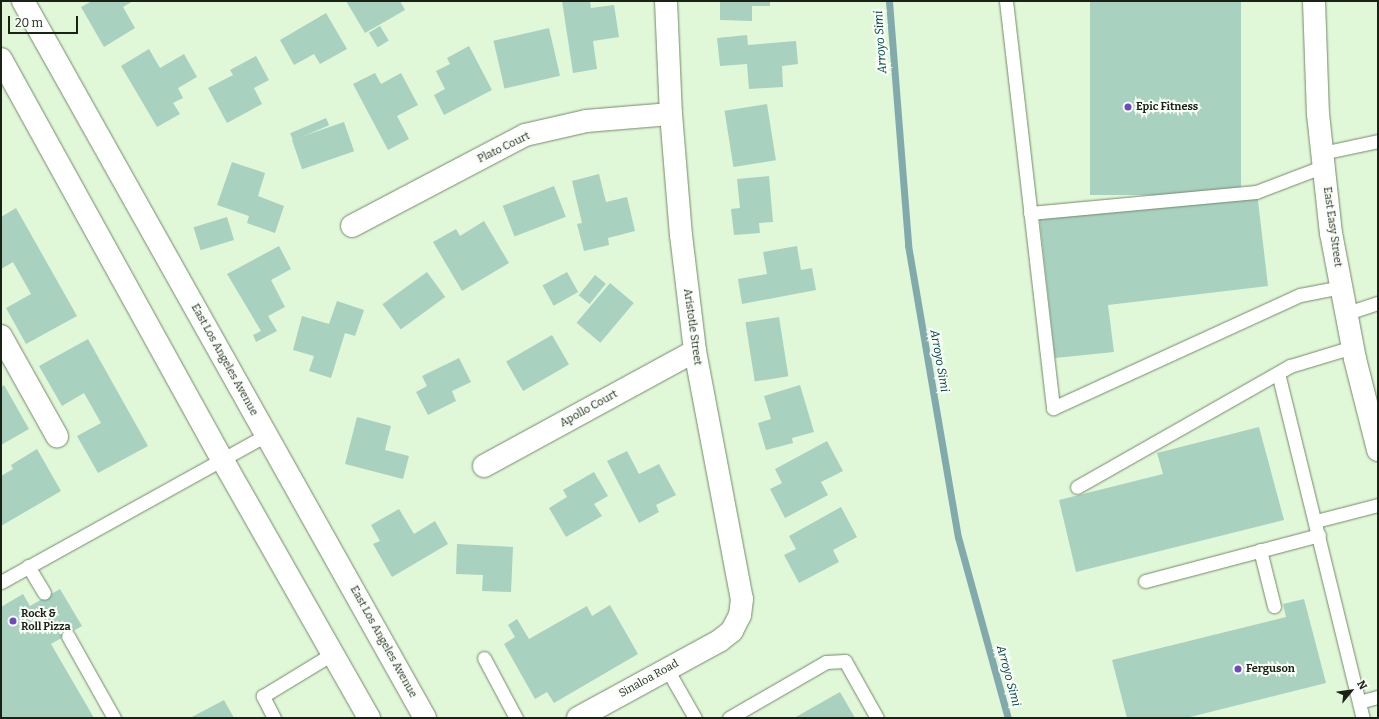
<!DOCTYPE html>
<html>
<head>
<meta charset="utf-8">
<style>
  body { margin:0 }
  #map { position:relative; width:1379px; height:719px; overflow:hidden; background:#e0f8d7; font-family:Bitter,serif }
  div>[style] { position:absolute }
  .stream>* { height:7px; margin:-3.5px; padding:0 3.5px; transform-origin:3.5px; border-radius:3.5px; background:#82aaac }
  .building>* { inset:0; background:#a8d1c0; transform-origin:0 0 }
  .roads { filter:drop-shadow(0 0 1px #74896c) drop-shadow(0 0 1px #74896c) }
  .lane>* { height:13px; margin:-6.5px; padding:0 6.5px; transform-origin:6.5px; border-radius:6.5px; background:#fff }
  .street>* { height:22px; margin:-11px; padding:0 11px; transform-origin:11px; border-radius:11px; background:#fff }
  .secondary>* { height:22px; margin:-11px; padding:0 11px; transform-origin:11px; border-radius:11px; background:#fff }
  .primary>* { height:22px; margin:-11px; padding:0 11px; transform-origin:11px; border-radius:11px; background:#fff }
  .dots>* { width:11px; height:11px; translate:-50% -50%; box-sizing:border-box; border:2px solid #f9fef8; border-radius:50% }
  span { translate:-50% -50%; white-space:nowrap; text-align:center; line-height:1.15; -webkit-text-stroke:4px #f9fef8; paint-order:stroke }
  .poi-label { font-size:11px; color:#1a2216; font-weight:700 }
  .left { translate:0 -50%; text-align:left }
  .street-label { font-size:11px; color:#1a2216 }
  .water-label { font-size:12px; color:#004245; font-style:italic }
  .frame { position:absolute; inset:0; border:2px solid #1a2216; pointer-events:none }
  .north { position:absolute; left:1331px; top:671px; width:40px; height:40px; -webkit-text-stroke:3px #f9fef8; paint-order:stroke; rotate:61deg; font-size:11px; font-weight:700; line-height:16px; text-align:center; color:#1a2216 }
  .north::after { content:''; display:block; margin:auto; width:14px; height:18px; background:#1a2216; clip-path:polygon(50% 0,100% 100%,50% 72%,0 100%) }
  .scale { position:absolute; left:8px; top:16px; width:70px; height:18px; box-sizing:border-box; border:2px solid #1a2216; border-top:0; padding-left:5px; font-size:12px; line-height:14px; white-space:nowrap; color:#1a2216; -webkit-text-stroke:3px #f9fef8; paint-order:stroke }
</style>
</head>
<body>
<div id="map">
  <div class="stream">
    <div style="left:889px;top:1px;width:245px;rotate:85.5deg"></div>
    <div style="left:908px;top:245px;width:296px;rotate:80.3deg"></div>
    <div style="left:958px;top:537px;width:188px;rotate:74.6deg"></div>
  </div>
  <div class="building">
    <div style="clip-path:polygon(92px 1px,133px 1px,123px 7px,135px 28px,104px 47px,81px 7px)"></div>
    <div style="clip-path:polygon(346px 1px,400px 1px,405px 10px,365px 33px)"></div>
    <div style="clip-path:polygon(562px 1px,590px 1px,591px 8px,614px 5px,619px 37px,593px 41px,597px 69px,573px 73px)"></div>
    <div style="clip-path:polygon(720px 1px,770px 1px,770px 6px,752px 6px,752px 21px,720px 20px)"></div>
    <div style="left:1090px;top:1px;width:151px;height:194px"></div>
    <div style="clip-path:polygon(326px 13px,347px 49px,320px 64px,314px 54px,294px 65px,280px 40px)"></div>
    <div style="left:380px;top:26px;width:17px;height:13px;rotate:59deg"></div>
    <div style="left:549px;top:28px;width:49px;height:57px;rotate:77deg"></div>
    <div style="clip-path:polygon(747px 35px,748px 45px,796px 41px,798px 64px,782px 66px,783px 87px,749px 89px,747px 64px,720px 66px,717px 38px)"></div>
    <div style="clip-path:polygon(469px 46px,492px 90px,444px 115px,434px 95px,445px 89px,436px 71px,450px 64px,447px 58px)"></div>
    <div style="clip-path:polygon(149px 49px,160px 68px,184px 54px,197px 77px,178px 88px,183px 98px,173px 103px,180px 114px,157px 127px,121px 66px)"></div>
    <div style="clip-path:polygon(256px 56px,269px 80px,254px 88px,262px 104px,227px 123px,208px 88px,233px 75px,230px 70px)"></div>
    <div style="clip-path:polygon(375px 73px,381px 84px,401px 73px,418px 105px,397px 116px,409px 139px,388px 150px,353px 84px)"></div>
    <div style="left:767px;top:104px;width:57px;height:43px;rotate:81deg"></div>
    <div style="left:326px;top:118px;width:8px;height:39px;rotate:67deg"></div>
    <div style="left:344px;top:122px;width:31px;height:55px;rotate:71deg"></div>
    <div style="clip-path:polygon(232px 162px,265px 173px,258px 196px,284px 206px,275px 233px,247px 223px,249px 216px,217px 205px)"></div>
    <div style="clip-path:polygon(599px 174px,606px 202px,627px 197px,635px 231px,608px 238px,609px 245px,584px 251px,577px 224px,582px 223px,572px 181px)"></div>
    <div style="clip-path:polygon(769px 176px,773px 222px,759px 223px,760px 233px,734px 235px,731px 209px,740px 208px,737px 179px)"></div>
    <div style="left:554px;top:186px;width:33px;height:55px;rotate:69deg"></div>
    <div style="clip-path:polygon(1257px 192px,1268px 286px,1108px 305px,1114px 352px,1055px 358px,1039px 214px)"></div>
    <div style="clip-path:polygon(16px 208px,77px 316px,26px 344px,6px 308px,31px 294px,13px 262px,1px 269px,1px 217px)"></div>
    <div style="left:227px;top:217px;width:24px;height:35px;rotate:73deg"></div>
    <div style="clip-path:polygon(484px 221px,509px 263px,462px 291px,433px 242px,456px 229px,460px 236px)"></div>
    <div style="clip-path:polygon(279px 246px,291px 269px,271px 280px,285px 307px,268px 316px,277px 331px,256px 342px,253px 335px,261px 331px,227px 274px)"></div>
    <div style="clip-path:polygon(797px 246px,801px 270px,812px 268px,816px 290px,742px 304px,738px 279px,767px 274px,763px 252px)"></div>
    <div style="left:427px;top:272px;width:31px;height:55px;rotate:54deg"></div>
    <div style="left:567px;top:272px;width:23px;height:28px;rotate:61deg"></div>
    <div style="left:595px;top:275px;width:14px;height:26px;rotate:39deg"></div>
    <div style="left:610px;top:283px;width:31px;height:52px;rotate:40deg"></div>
    <div style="clip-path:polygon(337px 301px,364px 310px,355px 336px,345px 333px,331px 378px,309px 371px,314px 356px,293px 350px,302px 316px,329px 324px)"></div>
    <div style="left:779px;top:317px;width:60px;height:34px;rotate:81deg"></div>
    <div style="left:552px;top:335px;width:34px;height:53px;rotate:60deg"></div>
    <div style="clip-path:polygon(88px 339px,148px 446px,98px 473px,77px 436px,101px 423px,84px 393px,62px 406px,39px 366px)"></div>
    <div style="clip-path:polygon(459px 358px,471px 382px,452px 391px,456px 401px,428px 415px,416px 392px,427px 386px,422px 376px)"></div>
    <div style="clip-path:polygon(4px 385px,29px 429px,1px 445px,1px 387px)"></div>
    <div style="clip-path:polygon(800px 385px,814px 432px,792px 438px,793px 443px,766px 450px,758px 423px,771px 419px,764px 396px)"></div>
    <div style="clip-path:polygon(357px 417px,391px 426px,385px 450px,409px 456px,403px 479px,345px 464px)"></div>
    <div style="clip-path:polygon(1259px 427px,1284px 520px,1076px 572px,1059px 500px,1163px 474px,1157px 453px)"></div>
    <div style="clip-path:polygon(827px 441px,843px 471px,821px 482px,828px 495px,785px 518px,770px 489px,782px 483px,775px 469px)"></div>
    <div style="clip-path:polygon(37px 449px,61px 491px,1px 526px,1px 476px,13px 469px,11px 465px)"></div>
    <div style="clip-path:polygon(627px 451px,639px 474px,659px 464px,676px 495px,656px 505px,659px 512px,639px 523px,607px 461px)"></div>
    <div style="clip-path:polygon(594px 472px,608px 496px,594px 504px,602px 516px,566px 537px,549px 508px,567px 497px,563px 490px)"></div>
    <div style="clip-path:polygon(841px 507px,857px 537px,833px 550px,839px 562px,799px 583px,784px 555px,796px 549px,789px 536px)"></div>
    <div style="clip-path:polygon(399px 509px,414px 534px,435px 521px,448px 544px,392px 577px,373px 544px,380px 541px,371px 525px)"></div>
    <div style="clip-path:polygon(457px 544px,513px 547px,511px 592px,482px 591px,483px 575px,456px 574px)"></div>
    <div style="clip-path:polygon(60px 589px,82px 626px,51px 644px,94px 718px,1px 718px,1px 607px,23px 594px,30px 606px)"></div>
    <div style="clip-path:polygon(1304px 599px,1326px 683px,1186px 718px,1127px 718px,1112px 660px,1286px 617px,1283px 604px)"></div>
    <div style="clip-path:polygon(610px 605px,638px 654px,554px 703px,547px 692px,535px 699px,504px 644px,515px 637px,508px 625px,517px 619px,529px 639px,587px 606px,592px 616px)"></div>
    <div style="clip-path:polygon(840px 692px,855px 718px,794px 718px)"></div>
    <div style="clip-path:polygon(224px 700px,234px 718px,190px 718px)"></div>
  </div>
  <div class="roads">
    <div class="lane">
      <div style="left:1006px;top:1px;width:410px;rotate:83.4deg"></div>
      <div style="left:1053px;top:408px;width:272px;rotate:-24.6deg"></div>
      <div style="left:1300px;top:295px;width:43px;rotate:-10.8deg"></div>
      <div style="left:1322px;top:153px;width:57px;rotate:-12.1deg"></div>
      <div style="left:1030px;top:213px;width:227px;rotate:-5.3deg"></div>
      <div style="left:1256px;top:192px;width:73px;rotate:-20.9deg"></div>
      <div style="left:1347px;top:313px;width:33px;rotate:-18deg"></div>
      <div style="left:1278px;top:373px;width:355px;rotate:76.2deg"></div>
      <div style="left:1077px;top:487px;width:245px;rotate:-29.6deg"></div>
      <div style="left:1290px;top:366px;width:66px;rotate:-16.8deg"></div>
      <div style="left:1316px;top:521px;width:64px;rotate:-14.5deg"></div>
      <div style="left:1260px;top:550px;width:58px;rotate:76deg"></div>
      <div style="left:28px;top:566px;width:31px;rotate:59deg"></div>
      <div style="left:1145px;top:581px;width:180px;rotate:-14.8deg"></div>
      <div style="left:1px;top:582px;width:303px;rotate:-29deg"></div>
      <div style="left:68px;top:636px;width:94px;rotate:60.7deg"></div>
      <div style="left:484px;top:658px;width:68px;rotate:61.9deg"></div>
      <div style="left:667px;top:669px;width:56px;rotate:60.3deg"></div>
      <div style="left:1359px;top:702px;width:20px;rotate:-15deg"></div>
      <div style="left:274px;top:718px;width:25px;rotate:-117deg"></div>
      <div style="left:263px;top:696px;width:81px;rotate:-31.3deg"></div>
      <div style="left:729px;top:718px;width:112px;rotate:-30deg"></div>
      <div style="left:826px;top:662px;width:19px;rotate:-3deg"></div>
      <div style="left:845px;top:661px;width:65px;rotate:60.7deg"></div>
    </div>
    <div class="street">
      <div style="left:666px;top:1px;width:113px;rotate:87.5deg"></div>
      <div style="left:671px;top:114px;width:121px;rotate:85.3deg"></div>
      <div style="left:681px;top:235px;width:117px;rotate:83.1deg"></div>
      <div style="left:695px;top:351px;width:252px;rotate:79.3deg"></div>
      <div style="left:742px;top:599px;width:16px;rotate:97deg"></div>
      <div style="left:740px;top:615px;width:18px;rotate:117deg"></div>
      <div style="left:732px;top:631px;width:16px;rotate:142deg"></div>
      <div style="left:352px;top:226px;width:195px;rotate:-27.7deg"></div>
      <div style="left:525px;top:135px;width:63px;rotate:-12.9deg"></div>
      <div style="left:586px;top:121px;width:85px;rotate:-4.7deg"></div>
      <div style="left:1px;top:336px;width:115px;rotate:60.8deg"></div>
      <div style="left:484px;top:466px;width:240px;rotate:-28.6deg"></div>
    </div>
    <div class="secondary">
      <div style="left:1314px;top:1px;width:113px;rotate:88deg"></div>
      <div style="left:1318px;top:114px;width:120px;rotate:83.8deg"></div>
      <div style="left:1331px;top:233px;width:128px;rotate:79.2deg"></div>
      <div style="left:1355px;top:359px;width:94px;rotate:75.8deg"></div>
      <div style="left:578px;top:718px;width:161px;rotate:-28.6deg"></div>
    </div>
    <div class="primary">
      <div style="left:23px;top:1px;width:822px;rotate:60.72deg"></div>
      <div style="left:1px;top:59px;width:457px;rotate:61.1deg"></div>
      <div style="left:222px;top:459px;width:298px;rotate:60.4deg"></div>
    </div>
  </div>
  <div class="dots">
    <div style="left:1128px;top:107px;background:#6e49c1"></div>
    <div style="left:13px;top:621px;background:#6e49c1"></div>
    <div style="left:1238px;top:669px;background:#6e49c1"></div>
  </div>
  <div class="poi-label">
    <span class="left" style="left:1136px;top:107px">Epic Fitness</span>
    <span class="left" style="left:21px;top:621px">Rock &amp;<br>Roll Pizza</span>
    <span class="left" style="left:1246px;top:669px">Ferguson</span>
  </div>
  <div class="street-label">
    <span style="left:504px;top:148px;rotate:-26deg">Plato Court</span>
    <span style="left:1332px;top:227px;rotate:82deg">East Easy Street</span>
    <span style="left:692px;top:327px;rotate:82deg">Aristotle Street</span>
    <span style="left:224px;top:360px;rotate:61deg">East Los Angeles Avenue</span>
    <span style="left:589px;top:409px;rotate:-29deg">Apollo Court</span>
    <span style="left:383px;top:642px;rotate:61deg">East Los Angeles Avenue</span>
    <span style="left:649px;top:679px;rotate:-29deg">Sinaloa Road</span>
  </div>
  <div class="water-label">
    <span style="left:881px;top:42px;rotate:-94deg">Arroyo Simi</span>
    <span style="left:939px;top:361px;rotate:80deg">Arroyo Simi</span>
    <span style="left:1008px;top:676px;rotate:75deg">Arroyo Simi</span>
  </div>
  <div class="frame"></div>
  <div class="north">N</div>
  <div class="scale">20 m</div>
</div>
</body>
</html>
